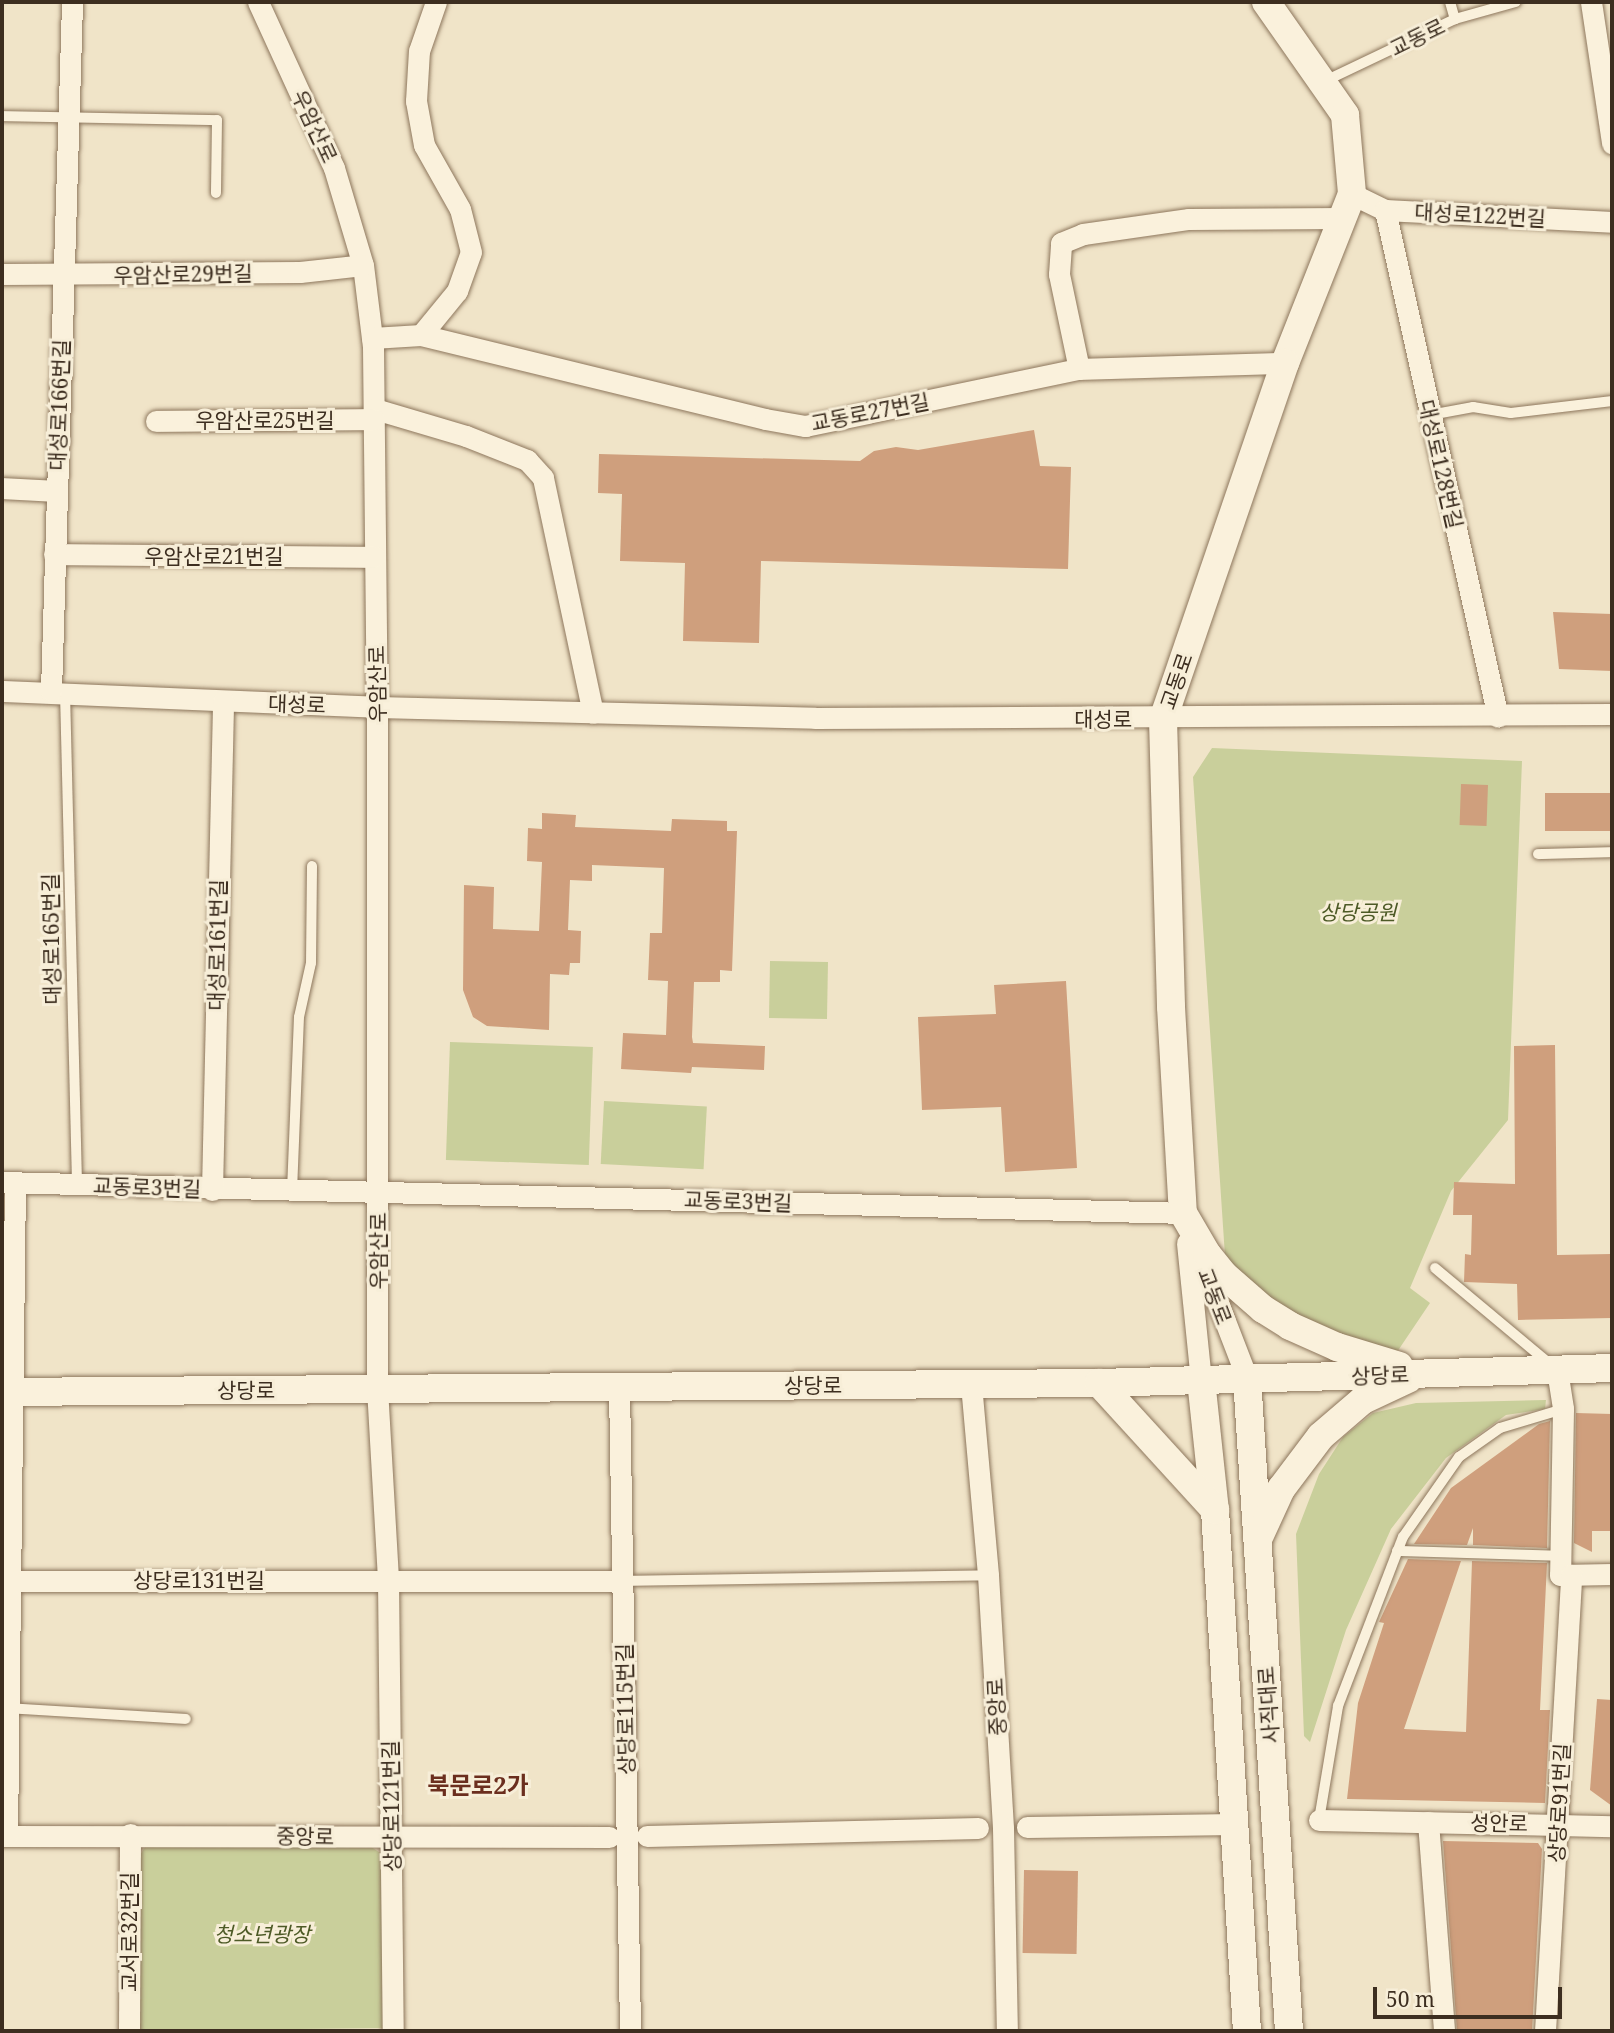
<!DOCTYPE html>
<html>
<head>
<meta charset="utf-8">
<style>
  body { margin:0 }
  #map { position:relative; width:1614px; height:2033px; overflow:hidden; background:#f0e4c8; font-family:"Noto Serif","Noto Sans KR",serif }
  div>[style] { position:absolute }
  .green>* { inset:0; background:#c9cf9b; transform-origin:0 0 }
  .building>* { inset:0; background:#cf9f7d; transform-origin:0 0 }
  .roads { filter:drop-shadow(0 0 2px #8d765c) drop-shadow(0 0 2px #8d765c) }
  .lane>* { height:10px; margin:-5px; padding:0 5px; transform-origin:5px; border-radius:5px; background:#faf1dc }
  .street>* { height:21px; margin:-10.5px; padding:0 10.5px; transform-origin:10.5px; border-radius:10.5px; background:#faf1dc }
  .secondary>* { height:28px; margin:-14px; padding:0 14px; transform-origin:14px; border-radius:14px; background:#faf1dc }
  span { translate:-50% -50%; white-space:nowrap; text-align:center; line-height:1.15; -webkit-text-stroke:6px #f7eed8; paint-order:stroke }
  .street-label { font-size:21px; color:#3d2e20 }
  .park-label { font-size:21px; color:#4d5a26; font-style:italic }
  .quarter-label { font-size:24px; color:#6b2e1e; font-weight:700 }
  .frame { position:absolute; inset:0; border:4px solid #3d2e20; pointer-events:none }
  .scale { position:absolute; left:1373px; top:1987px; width:189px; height:32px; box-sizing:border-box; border:4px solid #3d2e20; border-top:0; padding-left:9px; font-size:21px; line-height:24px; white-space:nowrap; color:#3d2e20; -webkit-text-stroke:5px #f7eed8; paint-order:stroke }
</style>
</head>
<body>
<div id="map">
  <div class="green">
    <div style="clip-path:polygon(1212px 748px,1522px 761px,1508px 1120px,1451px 1191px,1410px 1288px,1430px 1303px,1397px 1352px,1335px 1339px,1237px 1277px,1225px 1256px,1193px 777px)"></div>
    <div style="left:770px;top:961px;width:58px;height:57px;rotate:1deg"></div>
    <div style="left:450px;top:1042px;width:143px;height:118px;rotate:2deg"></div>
    <div style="left:604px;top:1101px;width:103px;height:63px;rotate:3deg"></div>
    <div style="clip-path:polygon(1546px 1400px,1545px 1409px,1506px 1415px,1446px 1458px,1391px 1529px,1346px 1630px,1310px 1742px,1304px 1736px,1296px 1534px,1319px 1474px,1343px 1437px,1373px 1413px,1416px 1403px)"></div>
    <div style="clip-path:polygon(356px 1837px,382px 1854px,388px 2028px,135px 2031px,137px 1860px,150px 1839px)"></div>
  </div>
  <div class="building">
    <div style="clip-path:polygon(1034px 430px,1040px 466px,1071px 467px,1068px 569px,761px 561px,759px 643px,683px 641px,685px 563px,620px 561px,622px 494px,598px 493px,599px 454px,860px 461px,874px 451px,896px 447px,918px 450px)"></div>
    <div style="clip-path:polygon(1553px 612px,1612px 614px,1612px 671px,1559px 669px)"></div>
    <div style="left:1461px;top:784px;width:27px;height:41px;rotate:2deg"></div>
    <div style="left:1612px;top:793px;width:38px;height:67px;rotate:90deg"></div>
    <div style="clip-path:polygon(542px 813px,576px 815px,575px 827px,671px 831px,672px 819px,727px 821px,727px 831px,737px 831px,732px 971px,720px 970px,720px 982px,694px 982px,692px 1037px,693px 1043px,765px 1046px,764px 1070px,692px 1067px,691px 1073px,621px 1069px,623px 1033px,666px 1035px,668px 981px,648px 980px,650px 933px,662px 933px,664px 868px,592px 865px,592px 881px,570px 880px,568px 930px,581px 931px,580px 963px,570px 963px,569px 975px,550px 974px,549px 1030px,487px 1026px,473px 1017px,463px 990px,464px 885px,494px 887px,493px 929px,539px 931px,542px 862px,527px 861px,528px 828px,542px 829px)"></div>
    <div style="clip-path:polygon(1066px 981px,1077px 1168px,1005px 1172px,1001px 1107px,922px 1110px,918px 1017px,996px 1014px,994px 985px)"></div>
    <div style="clip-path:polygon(1555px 1045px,1557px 1255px,1611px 1254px,1612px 1318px,1518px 1320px,1517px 1284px,1464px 1282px,1465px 1254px,1471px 1255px,1472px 1215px,1453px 1215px,1454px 1182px,1515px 1184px,1514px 1046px)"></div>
    <div style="clip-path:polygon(1576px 1413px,1612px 1414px,1612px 1531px,1592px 1531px,1592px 1552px,1574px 1543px)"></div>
    <div style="clip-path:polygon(1550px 1421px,1547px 1548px,1473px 1545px,1473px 1528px,1467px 1545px,1414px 1544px,1451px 1488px,1539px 1424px)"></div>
    <div style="clip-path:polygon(1408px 1559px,1461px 1561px,1404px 1729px,1466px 1732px,1472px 1561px,1547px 1563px,1540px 1710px,1550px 1710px,1545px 1803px,1347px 1799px,1358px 1703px,1384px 1623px,1379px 1622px)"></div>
    <div style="clip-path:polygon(1597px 1699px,1612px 1700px,1612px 1806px,1590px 1790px)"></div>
    <div style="clip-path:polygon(1443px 1841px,1538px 1843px,1542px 1849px,1532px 2031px,1457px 2031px)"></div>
    <div style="left:1024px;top:1870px;width:54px;height:83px;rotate:1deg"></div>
  </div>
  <div class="roads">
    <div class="lane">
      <div style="left:1450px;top:2px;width:18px;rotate:74deg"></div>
      <div style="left:1325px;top:81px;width:144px;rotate:-25.5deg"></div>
      <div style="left:1455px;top:19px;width:63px;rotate:-15.6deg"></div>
      <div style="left:2px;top:116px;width:215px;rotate:1.1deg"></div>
      <div style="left:217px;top:120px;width:73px;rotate:90.8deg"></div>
      <div style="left:1430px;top:415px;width:44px;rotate:-10.5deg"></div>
      <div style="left:1473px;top:407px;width:38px;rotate:9deg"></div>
      <div style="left:1511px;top:413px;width:102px;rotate:-6.8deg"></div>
      <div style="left:65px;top:692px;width:493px;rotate:88.6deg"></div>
      <div style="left:1538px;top:854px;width:74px;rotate:-1.5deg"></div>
      <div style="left:292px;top:1191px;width:174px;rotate:-87.7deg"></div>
      <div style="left:299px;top:1017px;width:55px;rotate:-77.5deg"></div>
      <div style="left:311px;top:963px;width:97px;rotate:-89.4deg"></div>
      <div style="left:1435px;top:1268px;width:150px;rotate:39.9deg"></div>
      <div style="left:1397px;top:1551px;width:164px;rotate:1.7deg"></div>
      <div style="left:622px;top:1581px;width:366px;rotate:-0.9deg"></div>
      <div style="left:7px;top:1708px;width:179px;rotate:3.5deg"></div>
      <div style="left:1319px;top:1820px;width:116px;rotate:-80.5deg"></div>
      <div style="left:1338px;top:1706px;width:181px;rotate:-69deg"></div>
      <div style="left:1403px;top:1537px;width:98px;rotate:-55deg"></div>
      <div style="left:1459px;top:1457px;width:50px;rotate:-35.3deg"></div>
      <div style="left:1500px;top:1428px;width:66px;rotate:-16.8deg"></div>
    </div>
    <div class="street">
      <div style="left:258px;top:2px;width:183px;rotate:65.4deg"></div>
      <div style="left:334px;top:168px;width:101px;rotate:73.4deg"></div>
      <div style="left:363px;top:265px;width:83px;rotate:83deg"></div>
      <div style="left:373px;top:347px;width:360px;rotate:89.4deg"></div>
      <div style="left:377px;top:707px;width:681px;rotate:90deg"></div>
      <div style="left:377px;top:1388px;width:192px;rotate:86.7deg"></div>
      <div style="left:388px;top:1580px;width:451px;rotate:89.4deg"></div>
      <div style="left:1591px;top:2px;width:143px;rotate:81.5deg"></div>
      <div style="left:1352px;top:194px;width:37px;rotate:26deg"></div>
      <div style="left:1385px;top:210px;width:227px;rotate:3deg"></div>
      <div style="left:1385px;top:210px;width:519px;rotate:77.44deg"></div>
      <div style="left:2px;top:274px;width:298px;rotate:-0.4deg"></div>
      <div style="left:300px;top:272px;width:63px;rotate:-6.3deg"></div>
      <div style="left:421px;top:335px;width:354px;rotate:13.7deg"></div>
      <div style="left:765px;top:419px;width:41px;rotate:9.9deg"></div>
      <div style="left:805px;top:426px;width:280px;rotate:-11.8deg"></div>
      <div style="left:1079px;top:369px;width:206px;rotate:-1.7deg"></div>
      <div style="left:372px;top:338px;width:49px;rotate:-3.5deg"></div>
      <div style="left:421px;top:335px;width:57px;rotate:-50.7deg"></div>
      <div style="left:457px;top:291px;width:41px;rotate:-70.3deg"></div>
      <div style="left:471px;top:252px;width:44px;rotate:-104.3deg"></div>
      <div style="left:460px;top:209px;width:73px;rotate:-119.4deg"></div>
      <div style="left:424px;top:145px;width:45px;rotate:-100.3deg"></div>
      <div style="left:416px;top:101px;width:50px;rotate:-86.6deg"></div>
      <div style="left:419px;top:51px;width:52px;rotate:-70.9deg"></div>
      <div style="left:1079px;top:369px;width:97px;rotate:-101.9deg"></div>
      <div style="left:1059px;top:274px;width:31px;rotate:-86deg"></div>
      <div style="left:1061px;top:243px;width:24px;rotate:-22deg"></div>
      <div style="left:1083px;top:234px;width:107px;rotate:-8.1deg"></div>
      <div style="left:1189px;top:219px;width:153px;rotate:-0.4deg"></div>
      <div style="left:375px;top:409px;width:95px;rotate:16.5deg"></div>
      <div style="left:466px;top:436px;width:66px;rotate:21.5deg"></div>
      <div style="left:527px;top:460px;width:24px;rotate:48deg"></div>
      <div style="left:543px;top:478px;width:240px;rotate:78deg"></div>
      <div style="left:156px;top:421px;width:218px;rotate:-0.5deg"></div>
      <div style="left:2px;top:488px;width:54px;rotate:3.2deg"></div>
      <div style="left:54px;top:554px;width:320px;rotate:0.5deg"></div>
      <div style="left:2px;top:691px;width:375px;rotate:2.4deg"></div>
      <div style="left:377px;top:707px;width:438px;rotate:1.4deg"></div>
      <div style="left:815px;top:718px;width:797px;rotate:-0.29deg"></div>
      <div style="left:51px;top:691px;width:689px;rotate:-88.25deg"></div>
      <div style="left:2px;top:1182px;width:1181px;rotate:1.5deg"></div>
      <div style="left:212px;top:1190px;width:489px;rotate:-88.7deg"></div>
      <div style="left:1187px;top:1243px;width:138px;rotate:84.2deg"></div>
      <div style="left:1198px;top:1251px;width:136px;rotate:68.9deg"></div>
      <div style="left:1557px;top:1370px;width:39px;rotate:81deg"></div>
      <div style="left:1563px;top:1409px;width:166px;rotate:91deg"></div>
      <div style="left:1560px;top:1575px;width:52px;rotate:-1.1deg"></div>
      <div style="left:971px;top:1384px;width:192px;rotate:84.9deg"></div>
      <div style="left:988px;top:1575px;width:253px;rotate:86.6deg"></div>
      <div style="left:1003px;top:1828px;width:203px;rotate:88.9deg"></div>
      <div style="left:619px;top:1387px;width:644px;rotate:89.02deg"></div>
      <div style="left:2px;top:1581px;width:620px"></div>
      <div style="left:1319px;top:1820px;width:293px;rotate:1.2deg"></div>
      <div style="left:1428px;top:1822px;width:210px;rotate:85.6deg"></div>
      <div style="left:1027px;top:1827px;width:208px;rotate:-0.8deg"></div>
      <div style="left:2px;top:1836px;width:607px;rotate:0.09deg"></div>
      <div style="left:7px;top:1836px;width:653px;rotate:-89.3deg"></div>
      <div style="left:647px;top:1836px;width:331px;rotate:-1.4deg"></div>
      <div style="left:129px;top:2031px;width:197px;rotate:-89.7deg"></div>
      <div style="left:1545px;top:2031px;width:457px;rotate:-86.7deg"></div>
    </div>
    <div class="secondary">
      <div style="left:1266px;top:2px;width:138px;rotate:55deg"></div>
      <div style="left:1345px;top:115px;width:79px;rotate:84.9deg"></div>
      <div style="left:1352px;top:194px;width:182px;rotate:111.6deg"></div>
      <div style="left:1285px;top:363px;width:376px;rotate:108.9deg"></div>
      <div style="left:1163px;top:719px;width:288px;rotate:88.4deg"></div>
      <div style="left:1171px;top:1007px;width:206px;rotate:86.7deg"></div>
      <div style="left:1183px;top:1213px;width:48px;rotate:59.7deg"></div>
      <div style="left:1207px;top:1254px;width:27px;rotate:51deg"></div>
      <div style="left:1224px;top:1275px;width:52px;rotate:41.1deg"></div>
      <div style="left:1263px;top:1309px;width:32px;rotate:32deg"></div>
      <div style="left:1290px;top:1326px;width:51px;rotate:24.1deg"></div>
      <div style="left:1337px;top:1347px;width:65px;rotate:17deg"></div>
      <div style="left:1247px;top:1378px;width:654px;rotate:86.32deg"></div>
      <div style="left:1201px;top:1380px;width:131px;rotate:83.9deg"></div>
      <div style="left:1215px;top:1510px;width:522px;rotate:86.49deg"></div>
      <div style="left:1099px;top:1383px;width:172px;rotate:47.6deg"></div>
      <div style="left:2px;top:1392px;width:1097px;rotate:-0.47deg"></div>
      <div style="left:1099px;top:1383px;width:513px;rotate:-1.67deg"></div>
      <div style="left:1260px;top:1535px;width:51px;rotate:-65.5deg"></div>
      <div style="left:1281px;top:1489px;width:66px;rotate:-53deg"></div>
      <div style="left:1321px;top:1436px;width:55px;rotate:-40.6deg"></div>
      <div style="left:1363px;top:1400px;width:50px;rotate:-25deg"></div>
    </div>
  </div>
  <div class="street-label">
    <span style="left:1417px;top:37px;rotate:-26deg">교동로</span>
    <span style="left:315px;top:126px;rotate:65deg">우암산로</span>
    <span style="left:1480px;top:215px;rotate:3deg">대성로122번길</span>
    <span style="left:183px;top:274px;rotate:-1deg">우암산로29번길</span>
    <span style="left:59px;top:405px;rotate:-88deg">대성로166번길</span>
    <span style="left:870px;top:412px;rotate:-11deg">교동로27번길</span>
    <span style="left:265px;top:420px">우암산로25번길</span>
    <span style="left:1441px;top:464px;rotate:77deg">대성로128번길</span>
    <span style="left:214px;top:556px">우암산로21번길</span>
    <span style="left:1176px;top:681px;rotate:-71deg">교동로</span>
    <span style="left:377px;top:684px;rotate:-91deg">우암산로</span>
    <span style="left:297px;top:704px;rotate:2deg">대성로</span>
    <span style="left:1103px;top:719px">대성로</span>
    <span style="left:51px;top:939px;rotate:-91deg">대성로165번길</span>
    <span style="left:217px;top:945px;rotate:-89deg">대성로161번길</span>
    <span style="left:147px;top:1187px;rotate:2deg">교동로3번길</span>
    <span style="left:738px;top:1201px;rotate:2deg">교동로3번길</span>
    <span style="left:378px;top:1251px;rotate:-90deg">우암산로</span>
    <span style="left:1215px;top:1296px;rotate:69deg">교동로</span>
    <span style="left:1380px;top:1375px;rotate:-2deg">상당로</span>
    <span style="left:813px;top:1385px">상당로</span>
    <span style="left:246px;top:1390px">상당로</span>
    <span style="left:199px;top:1580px">상당로131번길</span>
    <span style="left:1268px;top:1705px;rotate:-94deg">사직대로</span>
    <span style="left:996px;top:1707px;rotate:-93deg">중앙로</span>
    <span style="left:625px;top:1709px;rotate:-91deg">상당로115번길</span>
    <span style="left:1559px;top:1803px;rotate:-87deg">상당로91번길</span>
    <span style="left:391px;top:1806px;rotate:-91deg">상당로121번길</span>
    <span style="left:1499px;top:1823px;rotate:1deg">성안로</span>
    <span style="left:305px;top:1836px;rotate:1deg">중앙로</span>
    <span style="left:129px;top:1932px;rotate:-90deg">교서로32번길</span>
  </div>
  <div class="park-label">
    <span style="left:1358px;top:912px">상당공원</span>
    <span style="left:262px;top:1934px">청소년광장</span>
  </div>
  <div class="quarter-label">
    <span style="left:478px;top:1785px">북문로2가</span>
  </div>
  <div class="frame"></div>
  <div class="scale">50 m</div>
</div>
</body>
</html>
